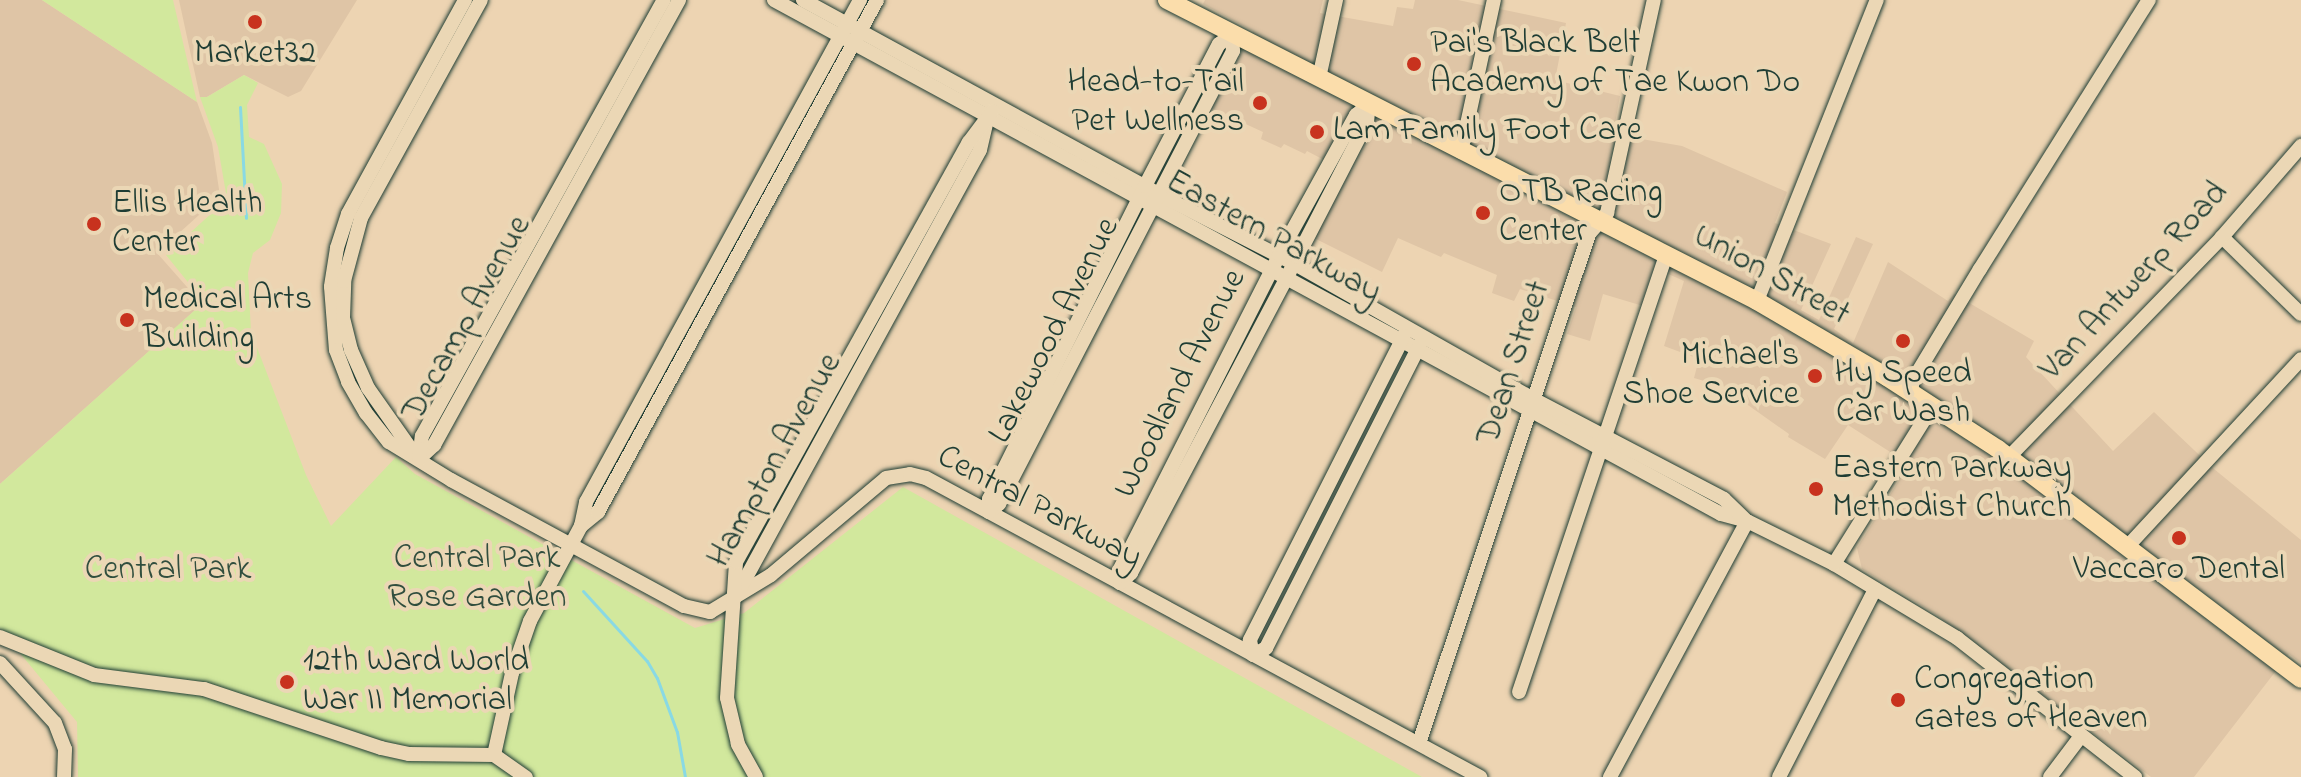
<!DOCTYPE html>
<html>
<head>
<meta charset="utf-8">
<style>
  body { margin:0 }
  #map { position:relative; width:2301px; height:777px; overflow:hidden; background:#edd4b2; font-family:"Indie Flower",sans-serif }
  div>[style] { position:absolute }
  .built>* { inset:0; background:#dfc5a6 }
  .green>* { inset:0; background:#d2e89d }
  .stream>* { height:3px; margin:-1.5px; padding:0 1.5px; transform-origin:1.5px; border-radius:1.5px; background:#89d9e4 }
  .roads { filter:drop-shadow(0 0 2px #1f3d34) drop-shadow(0 0 2px #1f3d34) }
  .minor>* { height:14px; margin:-7px; padding:0 7px; transform-origin:7px; border-radius:7px; background:#ebd7b5 }
  .major>* { height:18px; margin:-9px; padding:0 9px; transform-origin:9px; border-radius:9px; background:#fbddab }
  .dots>* { width:22px; height:22px; translate:-50% -50%; box-sizing:border-box; border:4px solid #ebd7b5; border-radius:50% }
  span { translate:-50% -50%; white-space:nowrap; text-align:center; line-height:1.15; -webkit-text-stroke:8px #ebd7b5; paint-order:stroke }
  .poi-label { font-size:34px; color:#1f3d34 }
  .left { translate:0 -50%; text-align:left }
  .right { translate:-100% -50%; text-align:right }
  .street-label { font-size:34px; color:#1f3d34 }
  .park-label { font-size:34px; color:#314e3e }
</style>
</head>
<body>
<div id="map">
  <div class="built">
    <div style="clip-path:polygon(0 0,42px 0,197px 102px,212px 143px,220px 196px,157px 253px,202px 304px,0 484px)"></div>
    <div style="clip-path:polygon(179px 0,357px 0,301px 91px,288px 97px,244px 75px,207px 97px,200px 97px)"></div>
    <div style="clip-path:polygon(1205px 0,1323px 0,1320px 13px,1393px 26px,1397px 7px,1413px 9px,1415px 0,1458px 0,1566px 23px,1555px 80px,1620px 96px,1613px 134px,1682px 146px,1787px 192px,1775px 223px,1831px 244px,1801px 310px,1819px 320px,1856px 237px,1873px 244px,1834px 329px,1853px 343px,1888px 262px,1948px 301px,1954px 294px,2034px 341px,2026px 357px,2113px 451px,2154px 412px,2214px 469px,2301px 540px,2301px 663px,2289px 654px,2194px 777px,2151px 777px,1934px 613px,1862px 569px,1857px 548px,1909px 464px,1848px 425px,1825px 459px,1788px 437px,1789px 434px,1731px 393px,1732px 389px,1694px 378px,1699px 359px,1664px 346px,1684px 281px,1666px 273px,1643px 306px,1603px 294px,1590px 341px,1567px 334px,1576px 307px,1520px 289px,1514px 301px,1492px 293px,1497px 275px,1444px 253px,1441px 257px,1398px 238px,1382px 272px,1314px 238px,1347px 172px,1307px 151px,1305px 154px,1284px 144px,1281px 148px,1261px 139px,1263px 132px,1211px 108px,1253px 31px,1203px 4px)"></div>
  </div>
  <div class="green">
    <div style="clip-path:polygon(42px 0,173px 0,197px 102px)"></div>
    <div style="clip-path:polygon(244px 75px,258px 83px,247px 105px,249px 137px,264px 144px,282px 184px,281px 213px,270px 240px,253px 253px,248px 273px,251px 332px,306px 475px,331px 526px,396px 457px,415px 474px,695px 628px,744px 613px,903px 487px,1422px 777px,78px 777px,77px 722px,0 629px,0 484px,204px 302px,166px 255px,227px 199px,218px 147px,200px 97px,207px 97px)"></div>
  </div>
  <div class="stream">
    <div style="left:240px;top:107px;width:111px;rotate:86.9deg"></div>
    <div style="left:583px;top:591px;width:95px;rotate:47.6deg"></div>
    <div style="left:647px;top:661px;width:20px;rotate:60deg"></div>
    <div style="left:657px;top:678px;width:58px;rotate:69.7deg"></div>
    <div style="left:677px;top:732px;width:46px;rotate:79.9deg"></div>
  </div>
  <div class="roads">
    <div class="minor">
      <div style="left:465px;top:0;width:244px;rotate:118.7deg"></div>
      <div style="left:348px;top:214px;width:36px;rotate:108deg"></div>
      <div style="left:337px;top:248px;width:39px;rotate:99deg"></div>
      <div style="left:331px;top:287px;width:63px;rotate:85.5deg"></div>
      <div style="left:336px;top:350px;width:34px;rotate:69deg"></div>
      <div style="left:348px;top:382px;width:36px;rotate:60deg"></div>
      <div style="left:366px;top:413px;width:37px;rotate:52deg"></div>
      <div style="left:389px;top:442px;width:73px;rotate:31.5deg"></div>
      <div style="left:451px;top:480px;width:265px;rotate:28.4deg"></div>
      <div style="left:684px;top:606px;width:27px;rotate:13deg"></div>
      <div style="left:710px;top:612px;width:71px;rotate:-31.2deg"></div>
      <div style="left:771px;top:575px;width:150px;rotate:-40.1deg"></div>
      <div style="left:886px;top:478px;width:24px;rotate:-9deg"></div>
      <div style="left:910px;top:474px;width:16px;rotate:14deg"></div>
      <div style="left:926px;top:478px;width:630px;rotate:28.36deg"></div>
      <div style="left:774px;top:0;width:1077px;rotate:28.49deg"></div>
      <div style="left:1721px;top:514px;width:27px;rotate:15deg"></div>
      <div style="left:1747px;top:521px;width:97px;rotate:26.3deg"></div>
      <div style="left:1834px;top:564px;width:144px;rotate:31deg"></div>
      <div style="left:1957px;top:638px;width:226px;rotate:38deg"></div>
      <div style="left:803px;top:0;width:407px;rotate:28.6deg"></div>
      <div style="left:1160px;top:195px;width:149px;rotate:27.1deg"></div>
      <div style="left:1293px;top:263px;width:278px;rotate:29.5deg"></div>
      <div style="left:1535px;top:400px;width:213px;rotate:27.6deg"></div>
      <div style="left:1724px;top:499px;width:28px;rotate:44deg"></div>
      <div style="left:1319px;top:78px;width:80px;rotate:-77.7deg"></div>
      <div style="left:1461px;top:152px;width:156px;rotate:-77.8deg"></div>
      <div style="left:2222px;top:237px;width:110px;rotate:44.3deg"></div>
      <div style="left:1757px;top:301px;width:324px;rotate:-68.3deg"></div>
      <div style="left:1404px;top:336px;width:341px;rotate:116.9deg"></div>
      <div style="left:1250px;top:640px;width:15px;rotate:79deg"></div>
      <div style="left:1253px;top:655px;width:15px;rotate:-28deg"></div>
      <div style="left:1266px;top:648px;width:340px;rotate:-63.1deg"></div>
      <div style="left:1911px;top:392px;width:12px;rotate:-81deg"></div>
      <div style="left:1913px;top:380px;width:130px;rotate:-58.9deg"></div>
      <div style="left:1980px;top:269px;width:318px;rotate:-57.9deg"></div>
      <div style="left:413px;top:452px;width:78px;rotate:-125.1deg"></div>
      <div style="left:368px;top:388px;width:42px;rotate:-114.1deg"></div>
      <div style="left:351px;top:350px;width:33px;rotate:-104deg"></div>
      <div style="left:343px;top:318px;width:37px;rotate:-88deg"></div>
      <div style="left:344px;top:281px;width:65px;rotate:-74.9deg"></div>
      <div style="left:361px;top:218px;width:249px;rotate:-61.2deg"></div>
      <div style="left:2009px;top:457px;width:306px;rotate:-45.9deg"></div>
      <div style="left:2222px;top:237px;width:121px;rotate:-49deg"></div>
      <div style="left:419px;top:459px;width:21px;rotate:-43deg"></div>
      <div style="left:434px;top:445px;width:508px;rotate:-61.16deg"></div>
      <div style="left:419px;top:459px;width:23px;rotate:-83deg"></div>
      <div style="left:422px;top:436px;width:499px;rotate:-61deg"></div>
      <div style="left:989px;top:512px;width:13px;rotate:-39deg"></div>
      <div style="left:999px;top:504px;width:510px;rotate:-62.68deg"></div>
      <div style="left:1233px;top:51px;width:16px;rotate:-94deg"></div>
      <div style="left:989px;top:512px;width:13px;rotate:-90deg"></div>
      <div style="left:989px;top:499px;width:350px;rotate:-63.5deg"></div>
      <div style="left:1145px;top:186px;width:160px;rotate:-62.5deg"></div>
      <div style="left:1219px;top:44px;width:16px;rotate:-35deg"></div>
      <div style="left:581px;top:526px;width:25px;rotate:-78deg"></div>
      <div style="left:586px;top:502px;width:572px;rotate:-61.37deg"></div>
      <div style="left:2127px;top:547px;width:256px;rotate:-47.2deg"></div>
      <div style="left:1834px;top:564px;width:185px;rotate:-58deg"></div>
      <div style="left:1120px;top:583px;width:16px;rotate:-86deg"></div>
      <div style="left:1121px;top:567px;width:350px;rotate:-63.1deg"></div>
      <div style="left:1279px;top:255px;width:160px;rotate:-61.2deg"></div>
      <div style="left:1356px;top:115px;width:17px;rotate:-40deg"></div>
      <div style="left:1120px;top:583px;width:15px;rotate:-42deg"></div>
      <div style="left:1131px;top:573px;width:332px;rotate:-62.2deg"></div>
      <div style="left:1286px;top:279px;width:177px;rotate:-62.7deg"></div>
      <div style="left:1367px;top:122px;width:18px;rotate:-84deg"></div>
      <div style="left:736px;top:596px;width:508px;rotate:-61.32deg"></div>
      <div style="left:980px;top:150px;width:27px;rotate:-77deg"></div>
      <div style="left:0;top:637px;width:101px;rotate:22deg"></div>
      <div style="left:94px;top:675px;width:111px;rotate:7.3deg"></div>
      <div style="left:204px;top:689px;width:187px;rotate:18.4deg"></div>
      <div style="left:381px;top:748px;width:29px;rotate:12deg"></div>
      <div style="left:409px;top:754px;width:85px;rotate:0.7deg"></div>
      <div style="left:494px;top:755px;width:39px;rotate:35deg"></div>
      <div style="left:0;top:663px;width:81px;rotate:47.5deg"></div>
      <div style="left:55px;top:723px;width:28px;rotate:69deg"></div>
      <div style="left:65px;top:749px;width:28px;rotate:92deg"></div>
      <div style="left:1519px;top:692px;width:462px;rotate:-71.4deg"></div>
      <div style="left:1419px;top:743px;width:537px;rotate:-71.53deg"></div>
      <div style="left:1589px;top:234px;width:28px;rotate:-49deg"></div>
      <div style="left:1607px;top:213px;width:218px;rotate:-77.6deg"></div>
      <div style="left:494px;top:755px;width:84px;rotate:-77.6deg"></div>
      <div style="left:512px;top:673px;width:55px;rotate:-70.9deg"></div>
      <div style="left:530px;top:621px;width:108px;rotate:-61.8deg"></div>
      <div style="left:581px;top:526px;width:22px;rotate:-39deg"></div>
      <div style="left:598px;top:512px;width:583px;rotate:-61.41deg"></div>
      <div style="left:756px;top:777px;width:38px;rotate:-119deg"></div>
      <div style="left:738px;top:744px;width:47px;rotate:-103.4deg"></div>
      <div style="left:727px;top:698px;width:136px;rotate:-86.2deg"></div>
      <div style="left:736px;top:562px;width:480px;rotate:-61deg"></div>
      <div style="left:969px;top:142px;width:39px;rotate:-53deg"></div>
      <div style="left:1610px;top:777px;width:290px;rotate:-61.8deg"></div>
      <div style="left:1779px;top:777px;width:211px;rotate:-62.9deg"></div>
      <div style="left:2050px;top:777px;width:51px;rotate:-52.9deg"></div>
    </div>
    <div class="major">
      <div style="left:1167px;top:0;width:662px;rotate:27.03deg"></div>
      <div style="left:1757px;top:301px;width:151px;rotate:30.3deg"></div>
      <div style="left:1887px;top:377px;width:132px;rotate:33deg"></div>
      <div style="left:1998px;top:449px;width:380px;rotate:37.2deg"></div>
    </div>
  </div>
  <div class="dots">
    <div style="left:255px;top:22px;background:#c8321e"></div>
    <div style="left:1414px;top:64px;background:#c8321e"></div>
    <div style="left:1260px;top:103px;background:#c8321e"></div>
    <div style="left:1317px;top:132px;background:#c8321e"></div>
    <div style="left:1483px;top:213px;background:#c8321e"></div>
    <div style="left:94px;top:224px;background:#c8321e"></div>
    <div style="left:127px;top:320px;background:#c8321e"></div>
    <div style="left:1903px;top:341px;background:#c8321e"></div>
    <div style="left:1815px;top:376px;background:#c8321e"></div>
    <div style="left:1816px;top:489px;background:#c8321e"></div>
    <div style="left:2179px;top:538px;background:#c8321e"></div>
    <div style="left:287px;top:682px;background:#c8321e"></div>
    <div style="left:1898px;top:700px;background:#c8321e"></div>
  </div>
  <div class="poi-label">
    <span class="left" style="left:1430px;top:64px">Pai's Black Belt<br>Academy of Tae Kwon Do</span>
    <span style="left:255px;top:55px">Market32</span>
    <span class="right" style="left:1244px;top:103px">Head-to-Tail<br>Pet Wellness</span>
    <span class="left" style="left:1333px;top:132px">Lam Family Foot Care</span>
    <span class="left" style="left:1499px;top:213px">OTB Racing<br>Center</span>
    <span class="left" style="left:112px;top:224px">Ellis Health<br>Center</span>
    <span class="left" style="left:143px;top:320px">Medical Arts<br>Building</span>
    <span class="right" style="left:1799px;top:376px">Michael's<br>Shoe Service</span>
    <span style="left:1903px;top:394px">Hy Speed<br>Car Wash</span>
    <span class="left" style="left:1832px;top:489px">Eastern Parkway<br>Methodist Church</span>
    <span style="left:2179px;top:571px">Vaccaro Dental</span>
    <span class="left" style="left:303px;top:682px">12th Ward World<br>War II Memorial</span>
    <span class="left" style="left:1914px;top:700px">Congregation<br>Gates of Heaven</span>
  </div>
  <div class="street-label">
    <span style="left:1273px;top:238px;rotate:29deg">Eastern Parkway</span>
    <span style="left:1771px;top:276px;rotate:29deg">Union Street</span>
    <span style="left:2135px;top:282px;rotate:-47deg">Van Antwerp Road</span>
    <span style="left:468px;top:319px;rotate:-61deg">Decamp Avenue</span>
    <span style="left:1055px;top:331px;rotate:-63deg">Lakewood Avenue</span>
    <span style="left:1515px;top:363px;rotate:-72deg">Dean Street</span>
    <span style="left:1181px;top:384px;rotate:-63deg">Woodland Avenue</span>
    <span style="left:776px;top:461px;rotate:-61deg">Hampton Avenue</span>
    <span style="left:1039px;top:508px;rotate:28deg">Central Parkway</span>
  </div>
  <div class="park-label">
    <span style="left:477px;top:579px">Central Park<br>Rose Garden</span>
    <span style="left:168px;top:571px">Central Park</span>
  </div>
</div>
</body>
</html>
